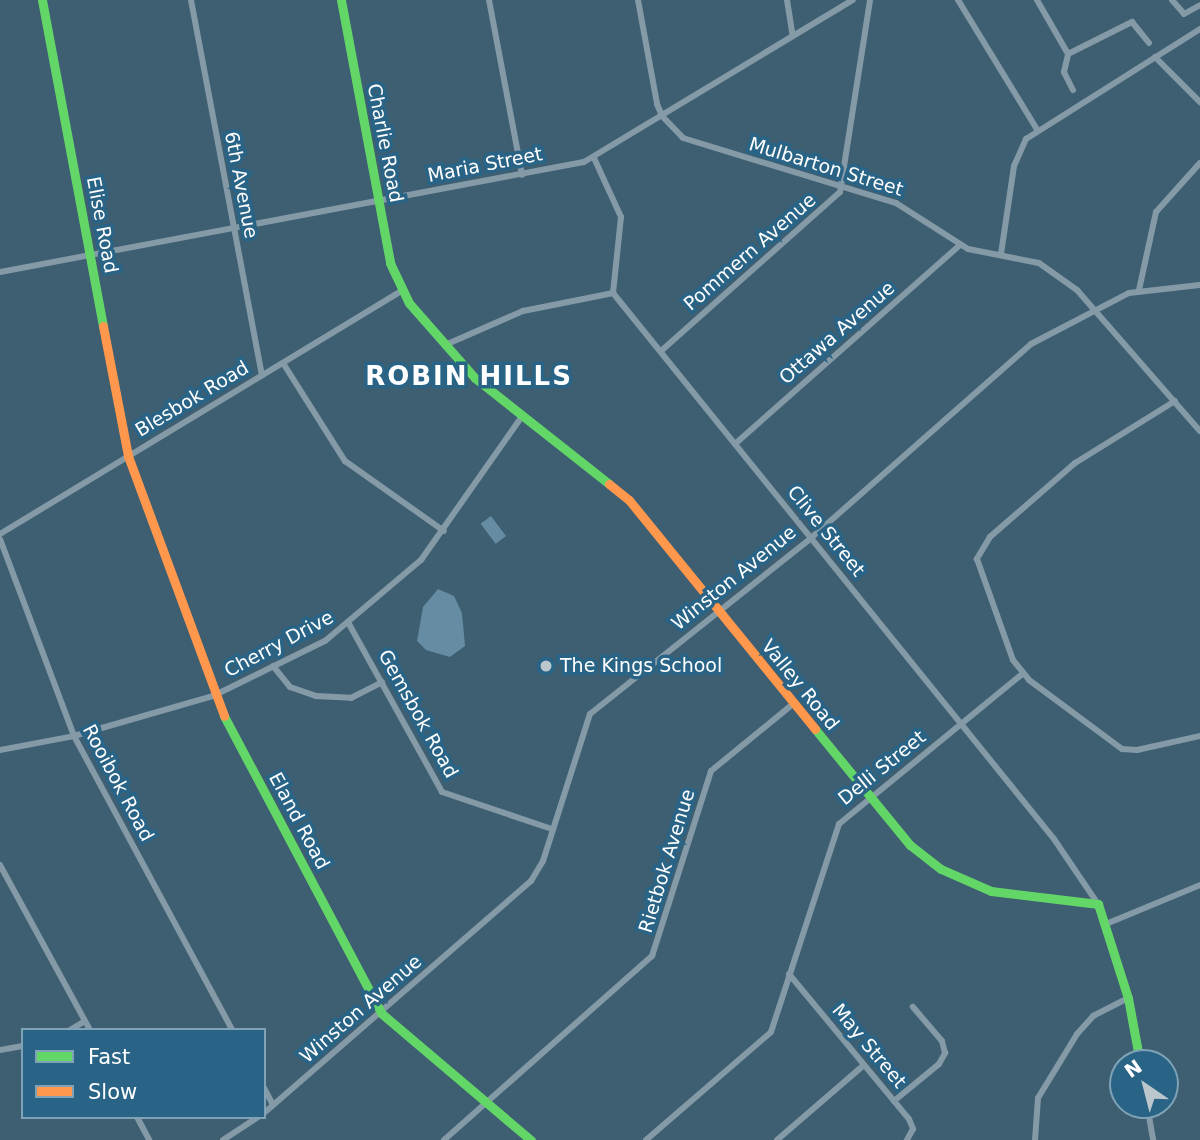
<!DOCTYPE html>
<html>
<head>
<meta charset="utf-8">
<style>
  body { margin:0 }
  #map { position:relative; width:1200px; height:1140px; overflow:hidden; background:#3e5e71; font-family:"DejaVu Sans",sans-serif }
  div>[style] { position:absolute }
  .water>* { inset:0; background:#658ca2; transform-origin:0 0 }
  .street>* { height:6px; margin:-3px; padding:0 3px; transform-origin:3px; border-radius:3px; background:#859aa7 }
  .fast>* { height:9px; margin:-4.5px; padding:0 4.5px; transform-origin:4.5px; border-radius:4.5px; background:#63d668 }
  .slow>* { height:9px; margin:-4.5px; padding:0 4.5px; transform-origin:4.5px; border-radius:4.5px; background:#ff974d }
  .dots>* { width:19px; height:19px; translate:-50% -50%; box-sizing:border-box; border:4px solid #296486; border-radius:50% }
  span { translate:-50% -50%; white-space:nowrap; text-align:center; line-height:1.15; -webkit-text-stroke:7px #296486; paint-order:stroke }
  .street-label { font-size:19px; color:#fff }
  .poi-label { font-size:19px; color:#fff }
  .left { translate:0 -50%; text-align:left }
  .district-label { font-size:26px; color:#fff; font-weight:700; letter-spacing:2px }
  .legend { position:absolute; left:21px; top:1028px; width:245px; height:91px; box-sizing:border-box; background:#296486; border:2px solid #7fa2b6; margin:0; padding:9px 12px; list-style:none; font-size:21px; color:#fff }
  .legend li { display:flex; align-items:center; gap:14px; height:35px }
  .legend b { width:35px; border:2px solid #7fa2b6 }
  .north { position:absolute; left:1109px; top:1049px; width:70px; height:70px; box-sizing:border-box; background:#296486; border:2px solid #7fa2b6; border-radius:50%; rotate:325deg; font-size:19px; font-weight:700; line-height:28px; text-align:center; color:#fff }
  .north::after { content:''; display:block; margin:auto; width:24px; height:32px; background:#bbc7cd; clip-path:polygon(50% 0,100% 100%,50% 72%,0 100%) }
</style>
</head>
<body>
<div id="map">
  <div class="water">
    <div style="left:491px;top:516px;width:25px;height:13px;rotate:53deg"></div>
    <div style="clip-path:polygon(438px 589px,454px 596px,462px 613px,465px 646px,450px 657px,426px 650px,417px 641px,423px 607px)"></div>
  </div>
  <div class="street">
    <div style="left:191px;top:0;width:382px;rotate:79.3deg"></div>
    <div style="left:489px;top:0;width:178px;rotate:79.3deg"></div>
    <div style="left:638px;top:0;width:106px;rotate:79.6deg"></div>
    <div style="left:657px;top:104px;width:13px;rotate:67deg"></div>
    <div style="left:662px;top:116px;width:30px;rotate:46deg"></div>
    <div style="left:683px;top:138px;width:223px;rotate:17deg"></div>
    <div style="left:896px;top:203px;width:85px;rotate:32.6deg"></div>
    <div style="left:968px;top:249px;width:72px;rotate:11.2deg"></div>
    <div style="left:1039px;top:263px;width:47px;rotate:35.4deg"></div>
    <div style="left:1077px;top:290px;width:187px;rotate:48.9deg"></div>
    <div style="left:787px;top:0;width:36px;rotate:81deg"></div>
    <div style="left:958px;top:0;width:150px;rotate:58.6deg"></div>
    <div style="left:1037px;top:0;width:62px;rotate:60.1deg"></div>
    <div style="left:1172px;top:0;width:18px;rotate:49deg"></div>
    <div style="left:1184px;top:14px;width:18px;rotate:-29deg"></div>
    <div style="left:1155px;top:57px;width:64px;rotate:45deg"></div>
    <div style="left:1073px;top:90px;width:20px;rotate:-117deg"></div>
    <div style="left:1064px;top:72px;width:18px;rotate:-77deg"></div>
    <div style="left:1068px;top:54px;width:72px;rotate:-26.6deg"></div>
    <div style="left:1132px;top:22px;width:27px;rotate:51deg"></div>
    <div style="left:594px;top:158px;width:65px;rotate:65.4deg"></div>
    <div style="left:621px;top:217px;width:76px;rotate:96deg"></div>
    <div style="left:613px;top:293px;width:702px;rotate:51.07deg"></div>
    <div style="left:1054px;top:839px;width:78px;rotate:55.9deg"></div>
    <div style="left:1001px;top:254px;width:89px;rotate:-81.6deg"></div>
    <div style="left:1014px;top:166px;width:30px;rotate:-66deg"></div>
    <div style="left:1026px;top:139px;width:206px;rotate:-32.3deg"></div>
    <div style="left:0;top:272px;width:594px;rotate:-10.67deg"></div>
    <div style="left:584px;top:162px;width:314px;rotate:-31.1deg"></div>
    <div style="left:1139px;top:290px;width:80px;rotate:-77.7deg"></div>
    <div style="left:1156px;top:212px;width:66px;rotate:-48.1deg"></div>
    <div style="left:445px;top:345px;width:85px;rotate:-23.6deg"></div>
    <div style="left:523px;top:311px;width:92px;rotate:-11.3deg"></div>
    <div style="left:661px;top:351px;width:239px;rotate:-41.6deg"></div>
    <div style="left:840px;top:192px;width:194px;rotate:-81.1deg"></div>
    <div style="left:283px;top:363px;width:116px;rotate:57.7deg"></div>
    <div style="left:345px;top:461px;width:121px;rotate:35.3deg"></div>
    <div style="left:1175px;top:401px;width:118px;rotate:148.2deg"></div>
    <div style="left:1075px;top:463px;width:113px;rotate:139deg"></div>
    <div style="left:990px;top:537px;width:26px;rotate:121deg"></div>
    <div style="left:977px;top:559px;width:107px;rotate:70.4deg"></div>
    <div style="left:1013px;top:660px;width:26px;rotate:51deg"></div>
    <div style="left:1029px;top:680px;width:116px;rotate:36.6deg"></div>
    <div style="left:1122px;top:749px;width:15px;rotate:4deg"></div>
    <div style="left:1137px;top:750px;width:65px;rotate:-12.5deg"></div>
    <div style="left:735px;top:444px;width:300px;rotate:-41.5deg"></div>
    <div style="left:0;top:534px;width:468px;rotate:-31.2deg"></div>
    <div style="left:0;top:539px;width:210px;rotate:69.4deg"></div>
    <div style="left:74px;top:736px;width:334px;rotate:61.7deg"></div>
    <div style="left:349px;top:624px;width:192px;rotate:61deg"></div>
    <div style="left:442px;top:792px;width:116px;rotate:18.6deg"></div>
    <div style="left:273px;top:666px;width:27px;rotate:51deg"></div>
    <div style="left:290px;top:687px;width:28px;rotate:19deg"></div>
    <div style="left:316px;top:696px;width:35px;rotate:3deg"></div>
    <div style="left:351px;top:698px;width:35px;rotate:-27deg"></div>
    <div style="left:0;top:750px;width:75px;rotate:-10.7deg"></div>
    <div style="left:74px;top:736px;width:145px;rotate:-16.1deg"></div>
    <div style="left:213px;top:696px;width:125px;rotate:-26.2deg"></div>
    <div style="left:325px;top:641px;width:126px;rotate:-40.2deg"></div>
    <div style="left:421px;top:560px;width:177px;rotate:-54.9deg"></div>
    <div style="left:0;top:865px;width:188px;rotate:61.4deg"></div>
    <div style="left:1106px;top:924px;width:102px;rotate:-22.5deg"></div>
    <div style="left:789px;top:974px;width:188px;rotate:50.4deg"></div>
    <div style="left:909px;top:1119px;width:11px;rotate:68deg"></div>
    <div style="left:913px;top:1129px;width:13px;rotate:119deg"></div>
    <div style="left:70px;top:1030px;width:17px;rotate:-31deg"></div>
    <div style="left:0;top:1050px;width:23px;rotate:-10deg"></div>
    <div style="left:264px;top:1088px;width:19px;rotate:62deg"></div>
    <div style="left:894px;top:1101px;width:58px;rotate:-39.4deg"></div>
    <div style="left:939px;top:1064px;width:13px;rotate:-61deg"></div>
    <div style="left:945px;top:1053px;width:12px;rotate:-104deg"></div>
    <div style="left:942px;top:1041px;width:45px;rotate:-130.5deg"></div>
    <div style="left:1147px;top:1105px;width:36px;rotate:80deg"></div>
    <div style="left:264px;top:1113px;width:354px;rotate:-41deg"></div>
    <div style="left:531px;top:881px;width:23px;rotate:-59deg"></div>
    <div style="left:543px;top:861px;width:154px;rotate:-72.3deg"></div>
    <div style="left:590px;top:714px;width:283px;rotate:-38.5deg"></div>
    <div style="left:811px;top:538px;width:293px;rotate:-41.4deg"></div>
    <div style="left:1031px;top:344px;width:110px;rotate:-27.5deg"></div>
    <div style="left:1129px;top:293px;width:71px;rotate:-6.4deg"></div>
    <div style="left:137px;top:1117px;width:26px;rotate:62deg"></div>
    <div style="left:223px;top:1140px;width:42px;rotate:-33.3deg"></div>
    <div style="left:444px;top:1140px;width:278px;rotate:-41.5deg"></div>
    <div style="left:652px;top:956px;width:194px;rotate:-72.3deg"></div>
    <div style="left:711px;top:771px;width:106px;rotate:-39.3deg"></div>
    <div style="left:646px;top:1140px;width:165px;rotate:-40.8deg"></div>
    <div style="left:771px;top:1032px;width:219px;rotate:-71.9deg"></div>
    <div style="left:839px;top:824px;width:237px;rotate:-39.3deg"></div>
    <div style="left:777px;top:1140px;width:115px;rotate:-40.8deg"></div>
    <div style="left:1035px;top:1140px;width:42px;rotate:-85.9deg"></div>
    <div style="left:1038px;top:1098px;width:75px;rotate:-58.6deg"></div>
    <div style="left:1077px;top:1034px;width:24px;rotate:-48deg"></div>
    <div style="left:1093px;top:1016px;width:39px;rotate:-27deg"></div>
  </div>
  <div class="fast">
    <div style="left:42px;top:0;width:332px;rotate:79.4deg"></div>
    <div style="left:341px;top:0;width:268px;rotate:79.4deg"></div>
    <div style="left:390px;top:263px;width:44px;rotate:64.6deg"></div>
    <div style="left:409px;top:303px;width:100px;rotate:48.7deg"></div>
    <div style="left:475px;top:378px;width:171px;rotate:38.3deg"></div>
    <div style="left:224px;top:716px;width:336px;rotate:62.1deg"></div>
    <div style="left:381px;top:1013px;width:197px;rotate:40.3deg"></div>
    <div style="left:815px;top:729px;width:150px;rotate:50.7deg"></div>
    <div style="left:910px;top:845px;width:39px;rotate:38deg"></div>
    <div style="left:941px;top:869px;width:55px;rotate:23.7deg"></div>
    <div style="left:991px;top:891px;width:108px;rotate:6.9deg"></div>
    <div style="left:1098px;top:904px;width:99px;rotate:72.3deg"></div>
    <div style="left:1128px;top:998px;width:66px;rotate:79.5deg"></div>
  </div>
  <div class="slow">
    <div style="left:103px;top:326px;width:132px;rotate:79.1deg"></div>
    <div style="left:128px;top:456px;width:277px;rotate:69.7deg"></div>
    <div style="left:609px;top:484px;width:26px;rotate:39deg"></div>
    <div style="left:629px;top:500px;width:295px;rotate:50.9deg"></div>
  </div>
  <div class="dots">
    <div style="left:546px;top:666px;background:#bbc7cd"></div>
  </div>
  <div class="street-label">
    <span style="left:385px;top:143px;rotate:79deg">Charlie Road</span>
    <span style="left:485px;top:165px;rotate:-11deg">Maria Street</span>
    <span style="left:826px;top:167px;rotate:17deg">Mulbarton Street</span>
    <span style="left:241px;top:185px;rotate:79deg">6th Avenue</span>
    <span style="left:102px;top:225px;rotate:79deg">Elise Road</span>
    <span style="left:750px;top:252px;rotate:-41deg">Pommern Avenue</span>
    <span style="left:837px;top:333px;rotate:-41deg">Ottawa Avenue</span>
    <span style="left:192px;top:399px;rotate:-31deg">Blesbok Road</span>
    <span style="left:826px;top:531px;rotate:51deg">Clive Street</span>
    <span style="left:734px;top:578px;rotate:-39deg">Winston Avenue</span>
    <span style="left:279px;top:644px;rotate:-28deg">Cherry Drive</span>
    <span style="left:800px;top:685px;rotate:51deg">Valley Road</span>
    <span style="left:418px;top:714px;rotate:61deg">Gemsbok Road</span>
    <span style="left:882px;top:768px;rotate:-39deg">Delli Street</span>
    <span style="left:118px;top:783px;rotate:62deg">Rooibok Road</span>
    <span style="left:299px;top:821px;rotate:62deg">Eland Road</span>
    <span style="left:667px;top:861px;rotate:-73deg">Rietbok Avenue</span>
    <span style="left:361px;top:1009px;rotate:-41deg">Winston Avenue</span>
    <span style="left:869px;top:1046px;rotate:50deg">May Street</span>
  </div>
  <div class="poi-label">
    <span class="left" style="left:560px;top:666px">The Kings School</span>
  </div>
  <div class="district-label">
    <span style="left:469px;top:377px">ROBIN HILLS</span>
  </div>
  <ul class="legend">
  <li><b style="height:9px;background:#63d668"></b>Fast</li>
  <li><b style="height:9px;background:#ff974d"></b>Slow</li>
  </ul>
  <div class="north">N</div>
</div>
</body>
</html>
